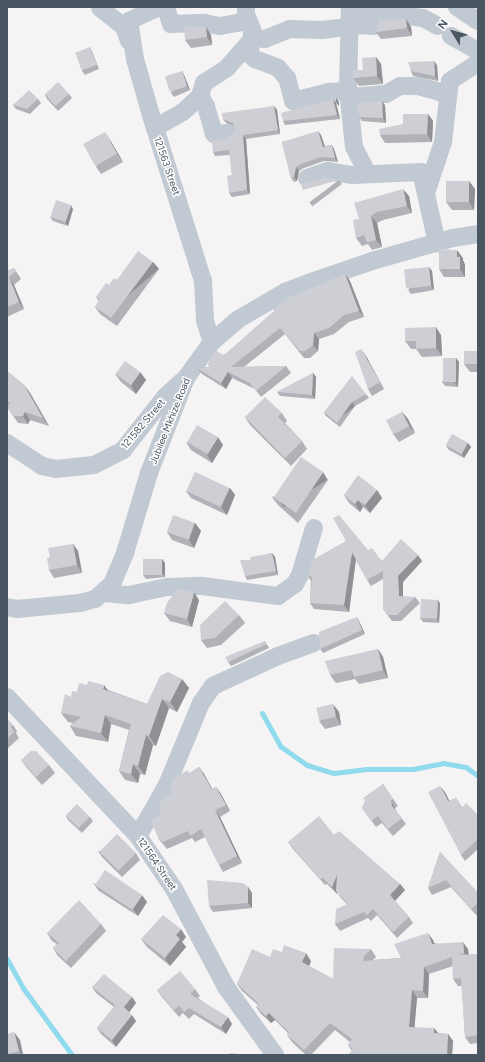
<!DOCTYPE html>
<html>
<head>
<meta charset="utf-8">
<style>
  body { margin:0 }
  #map { position:relative; width:485px; height:1062px; overflow:hidden; background:#f5f3f3; font-family:Figtree,sans-serif }
  div>[style] { position:absolute }
  .stream>* { height:5px; margin:-2.5px; padding:0 2.5px; transform-origin:2.5px; border-radius:2.5px; background:#90daee }
  .minor>* { height:18px; margin:-9px; padding:0 9px; transform-origin:9px; border-radius:9px; background:#c1cad2 }
  .wall>* { inset:0; background:#b0b2b7; transform-origin:0 0 }
  .shaded-wall>* { inset:0; background:#909195; transform-origin:0 0 }
  .building>* { inset:0; background:#cdcfd5; transform-origin:0 0 }
  span { translate:-50% -50%; white-space:nowrap; text-align:center; line-height:1.15; -webkit-text-stroke:3px #fff; paint-order:stroke }
  .street-label { font-size:10px; color:#4a5661 }
  .frame { position:absolute; inset:0; border:8px solid #4a5661; pointer-events:none }
  .north { position:absolute; left:433px; top:12px; width:40px; height:40px; -webkit-text-stroke:3px #fff; paint-order:stroke; rotate:307deg; font-size:11px; font-weight:700; line-height:16px; text-align:center; color:#4a5661 }
  .north::after { content:''; display:block; margin:auto; width:14px; height:18px; background:#4a5661; clip-path:polygon(50% 0,100% 100%,50% 72%,0 100%) }
</style>
</head>
<body>
<div id="map">
  <div class="stream">
    <div style="left:262px;top:713px;width:38px;rotate:61deg"></div>
    <div style="left:280px;top:746px;width:33px;rotate:35deg"></div>
    <div style="left:307px;top:765px;width:28px;rotate:17deg"></div>
    <div style="left:334px;top:773px;width:33px;rotate:-7deg"></div>
    <div style="left:367px;top:769px;width:46px"></div>
    <div style="left:413px;top:769px;width:31px;rotate:-11deg"></div>
    <div style="left:443px;top:763px;width:23px;rotate:10deg"></div>
    <div style="left:466px;top:767px;width:15px;rotate:37deg"></div>
    <div style="left:7px;top:959px;width:33px;rotate:61deg"></div>
    <div style="left:23px;top:988px;width:83px;rotate:53.8deg"></div>
  </div>
  <div class="minor">
    <div style="left:159px;top:7px;width:33px;rotate:155deg"></div>
    <div style="left:129px;top:21px;width:38px;rotate:81deg"></div>
    <div style="left:135px;top:59px;width:55px;rotate:74.2deg"></div>
    <div style="left:150px;top:112px;width:177px;rotate:72.6deg"></div>
    <div style="left:203px;top:281px;width:40px;rotate:87.1deg"></div>
    <div style="left:205px;top:321px;width:22px;rotate:72deg"></div>
    <div style="left:166px;top:7px;width:18px;rotate:74deg"></div>
    <div style="left:171px;top:24px;width:33px;rotate:-2deg"></div>
    <div style="left:204px;top:23px;width:16px;rotate:11deg"></div>
    <div style="left:220px;top:26px;width:29px;rotate:-10deg"></div>
    <div style="left:350px;top:7px;width:84px;rotate:91.4deg"></div>
    <div style="left:348px;top:91px;width:56px;rotate:83.9deg"></div>
    <div style="left:354px;top:147px;width:30px;rotate:63deg"></div>
    <div style="left:378px;top:7px;width:11px;rotate:63deg"></div>
    <div style="left:383px;top:17px;width:18px;rotate:-6deg"></div>
    <div style="left:401px;top:15px;width:22px;rotate:8deg"></div>
    <div style="left:423px;top:18px;width:17px;rotate:28deg"></div>
    <div style="left:457px;top:7px;width:25px;rotate:34deg"></div>
    <div style="left:100px;top:8px;width:31px;rotate:38deg"></div>
    <div style="left:124px;top:27px;width:15px;rotate:70deg"></div>
    <div style="left:451px;top:36px;width:31px;rotate:29deg"></div>
    <div style="left:252px;top:37px;width:13px;rotate:9deg"></div>
    <div style="left:265px;top:39px;width:27px;rotate:-22deg"></div>
    <div style="left:290px;top:29px;width:32px;rotate:2deg"></div>
    <div style="left:322px;top:30px;width:38px;rotate:-7deg"></div>
    <div style="left:360px;top:25px;width:14px;rotate:4deg"></div>
    <div style="left:374px;top:26px;width:26px;rotate:-133deg"></div>
    <div style="left:252px;top:39px;width:15px;rotate:101deg"></div>
    <div style="left:249px;top:54px;width:8px;rotate:40deg"></div>
    <div style="left:255px;top:59px;width:25px;rotate:21deg"></div>
    <div style="left:278px;top:68px;width:13px;rotate:48deg"></div>
    <div style="left:287px;top:78px;width:24px;rotate:75deg"></div>
    <div style="left:293px;top:101px;width:36px;rotate:-14deg"></div>
    <div style="left:328px;top:92px;width:20px;rotate:-3deg"></div>
    <div style="left:200px;top:96px;width:12px;rotate:59deg"></div>
    <div style="left:206px;top:106px;width:29px;rotate:74deg"></div>
    <div style="left:214px;top:134px;width:13px;rotate:-4deg"></div>
    <div style="left:350px;top:97px;width:36px;rotate:-5deg"></div>
    <div style="left:386px;top:94px;width:16px;rotate:-30deg"></div>
    <div style="left:400px;top:86px;width:18px"></div>
    <div style="left:418px;top:86px;width:23px;rotate:15deg"></div>
    <div style="left:440px;top:92px;width:9px;rotate:32deg"></div>
    <div style="left:155px;top:128px;width:32px;rotate:-30deg"></div>
    <div style="left:183px;top:112px;width:23px;rotate:-43deg"></div>
    <div style="left:200px;top:96px;width:14px;rotate:-73deg"></div>
    <div style="left:204px;top:83px;width:27px;rotate:-33deg"></div>
    <div style="left:227px;top:68px;width:38px;rotate:-49deg"></div>
    <div style="left:252px;top:39px;width:10px;rotate:-90deg"></div>
    <div style="left:252px;top:29px;width:16px;rotate:-112deg"></div>
    <div style="left:246px;top:14px;width:7px;rotate:-90deg"></div>
    <div style="left:307px;top:178px;width:21px;rotate:-19deg"></div>
    <div style="left:327px;top:171px;width:26px;rotate:9deg"></div>
    <div style="left:353px;top:175px;width:68px;rotate:-2.5deg"></div>
    <div style="left:421px;top:172px;width:73px;rotate:77.3deg"></div>
    <div style="left:427px;top:190px;width:51px;rotate:-71.6deg"></div>
    <div style="left:443px;top:142px;width:61px;rotate:-83.5deg"></div>
    <div style="left:450px;top:81px;width:33px;rotate:-33deg"></div>
    <div style="left:7px;top:443px;width:42px;rotate:33.3deg"></div>
    <div style="left:42px;top:466px;width:14px;rotate:12deg"></div>
    <div style="left:56px;top:469px;width:38px;rotate:-6deg"></div>
    <div style="left:94px;top:465px;width:33px;rotate:-27deg"></div>
    <div style="left:123px;top:450px;width:68px;rotate:-51.6deg"></div>
    <div style="left:165px;top:397px;width:22px;rotate:-43deg"></div>
    <div style="left:104px;top:593px;width:25px;rotate:5deg"></div>
    <div style="left:129px;top:595px;width:40px;rotate:-12deg"></div>
    <div style="left:168px;top:587px;width:34px;rotate:-2deg"></div>
    <div style="left:202px;top:586px;width:77px;rotate:7.5deg"></div>
    <div style="left:278px;top:596px;width:21px;rotate:-35deg"></div>
    <div style="left:295px;top:584px;width:10px;rotate:-61deg"></div>
    <div style="left:300px;top:575px;width:49px;rotate:-73.4deg"></div>
    <div style="left:7px;top:607px;width:10px;rotate:11deg"></div>
    <div style="left:17px;top:609px;width:63px;rotate:-5.4deg"></div>
    <div style="left:80px;top:603px;width:16px;rotate:-15deg"></div>
    <div style="left:95px;top:599px;width:23px;rotate:-41deg"></div>
    <div style="left:112px;top:584px;width:34px;rotate:-67deg"></div>
    <div style="left:125px;top:553px;width:84px;rotate:-73.3deg"></div>
    <div style="left:149px;top:473px;width:102px;rotate:-68.7deg"></div>
    <div style="left:186px;top:378px;width:44px;rotate:-54.2deg"></div>
    <div style="left:212px;top:342px;width:33px;rotate:-41deg"></div>
    <div style="left:237px;top:320px;width:56px;rotate:-30.3deg"></div>
    <div style="left:285px;top:292px;width:31px;rotate:-21deg"></div>
    <div style="left:314px;top:281px;width:61px;rotate:-19deg"></div>
    <div style="left:372px;top:261px;width:84px;rotate:-15.9deg"></div>
    <div style="left:453px;top:238px;width:25px;rotate:-9deg"></div>
    <div style="left:7px;top:697px;width:191px;rotate:46.7deg"></div>
    <div style="left:138px;top:836px;width:64px;rotate:55.8deg"></div>
    <div style="left:174px;top:889px;width:111px;rotate:62deg"></div>
    <div style="left:226px;top:987px;width:84px;rotate:54.2deg"></div>
    <div style="left:138px;top:836px;width:59px;rotate:-60.4deg"></div>
    <div style="left:167px;top:785px;width:89px;rotate:-67.5deg"></div>
    <div style="left:201px;top:703px;width:21px;rotate:-55deg"></div>
    <div style="left:213px;top:686px;width:72px;rotate:-24.8deg"></div>
    <div style="left:278px;top:656px;width:38px;rotate:-20deg"></div>
  </div>
  <div class="wall">
    <div style="clip-path:polygon(406px 19px,411px 27px,412px 36px,381px 39px,376px 32px)"></div>
    <div style="clip-path:polygon(206px 27px,211px 35px,212px 45px,191px 48px,185px 40px)"></div>
    <div style="clip-path:polygon(90px 47px,92px 51px,99px 69px,85px 75px,82px 71px)"></div>
    <div style="clip-path:polygon(376px 57px,381px 64px,383px 84px,359px 86px,353px 78px,363px 70px)"></div>
    <div style="clip-path:polygon(437px 65px,438px 81px,413px 76px,411px 71px)"></div>
    <div style="clip-path:polygon(182px 71px,184px 75px,190px 90px,174px 97px,171px 93px)"></div>
    <div style="clip-path:polygon(69px 94px,72px 98px,58px 111px,47px 99px,45px 95px)"></div>
    <div style="clip-path:polygon(336px 98px,339px 102px,339px 106px,336px 103px,340px 119px,285px 125px,283px 121px)"></div>
    <div style="clip-path:polygon(38px 99px,41px 103px,30px 114px,16px 109px,13px 105px)"></div>
    <div style="clip-path:polygon(385px 105px,386px 123px,362px 121px,359px 117px)"></div>
    <div style="clip-path:polygon(274px 106px,277px 110px,280px 134px,246px 139px,250px 194px,232px 197px,229px 193px,232px 175px,230px 155px,215px 156px,213px 152px,234px 133px,233px 126px,226px 123px,223px 119px)"></div>
    <div style="clip-path:polygon(428px 114px,433px 121px,432px 142px,385px 143px,380px 135px,403px 124px)"></div>
    <div style="clip-path:polygon(321px 135px,325px 146px,332px 145px,334px 149px,338px 162px,324px 161px,304px 168px,299px 171px,297px 181px,294px 182px,291px 178px,282px 142px)"></div>
    <div style="clip-path:polygon(110px 140px,123px 162px,101px 174px,96px 167px)"></div>
    <div style="left:339px;top:180px;width:5px;height:37px;rotate:53deg"></div>
    <div style="clip-path:polygon(469px 181px,475px 189px,474px 210px,452px 210px,446px 202px)"></div>
    <div style="clip-path:polygon(409px 196px,412px 213px,383px 220px,377px 223px,382px 247px,372px 250px,368px 244px,362px 246px,356px 238px,359px 219px)"></div>
    <div style="clip-path:polygon(73px 209px,68px 226px,53px 221px,50px 217px)"></div>
    <div style="clip-path:polygon(463px 258px,463px 260px,465px 265px,465px 277px,444px 277px,439px 269px)"></div>
    <div style="clip-path:polygon(153px 262px,159px 269px,117px 326px,100px 314px,95px 307px,99px 301px,96px 297px,109px 285px,117px 280px)"></div>
    <div style="clip-path:polygon(429px 267px,432px 271px,434px 290px,411px 294px,408px 290px)"></div>
    <div style="clip-path:polygon(14px 268px,21px 279px,14px 285px,24px 309px,7px 317px,7px 271px)"></div>
    <div style="clip-path:polygon(345px 274px,350px 281px,364px 317px,349px 322px,334px 334px,319px 339px,318px 351px,310px 358px,304px 358px,285px 334px,244px 367px,286px 366px,291px 373px,261px 397px,255px 389px,232px 378px,226px 389px,202px 374px,197px 368px,209px 367px,224px 355px)"></div>
    <div style="clip-path:polygon(441px 335px,442px 356px,422px 357px,416px 349px,411px 349px,405px 341px)"></div>
    <div style="clip-path:polygon(478px 351px,478px 372px,470px 372px,464px 364px)"></div>
    <div style="clip-path:polygon(366px 356px,384px 389px,372px 396px,368px 389px)"></div>
    <div style="clip-path:polygon(456px 358px,459px 362px,458px 387px,445px 386px,442px 382px)"></div>
    <div style="clip-path:polygon(7px 371px,24px 385px,30px 393px,49px 426px,30px 420px,28px 424px,18px 423px,7px 407px,8px 405px,7px 404px)"></div>
    <div style="clip-path:polygon(140px 372px,146px 380px,136px 394px,121px 382px,115px 374px)"></div>
    <div style="clip-path:polygon(313px 373px,316px 377px,315px 399px,280px 396px,277px 392px)"></div>
    <div style="clip-path:polygon(366px 394px,369px 398px,355px 406px,340px 427px,326px 416px,324px 412px)"></div>
    <div style="clip-path:polygon(402px 412px,408px 419px,415px 433px,399px 442px,393px 434px)"></div>
    <div style="clip-path:polygon(282px 413px,287px 421px,285px 423px,302px 441px,307px 449px,291px 466px,250px 425px,245px 417px)"></div>
    <div style="clip-path:polygon(186px 442px,223px 445px,212px 463px,191px 450px)"></div>
    <div style="clip-path:polygon(468px 443px,471px 447px,464px 458px,449px 450px,446px 446px)"></div>
    <div style="clip-path:polygon(328px 480px,298px 523px,278px 505px,272px 497px)"></div>
    <div style="clip-path:polygon(230px 488px,235px 495px,227px 515px,191px 498px,186px 491px)"></div>
    <div style="clip-path:polygon(377px 490px,382px 498px,370px 513px,363px 507px,360px 512px,349px 503px,344px 495px)"></div>
    <div style="clip-path:polygon(195px 523px,201px 531px,194px 548px,172px 540px,167px 532px)"></div>
    <div style="clip-path:polygon(73px 544px,78px 551px,82px 573px,54px 578px,49px 570px,50px 557px)"></div>
    <div style="clip-path:polygon(368px 550px,382px 561px,422px 561px,403px 582px,403px 597px,415px 597px,420px 603px,401px 621px,392px 621px,383px 609px,383px 579px,371px 586px,367px 580px,356px 560px,349px 612px,314px 609px,310px 603px,311px 581px,308px 576px)"></div>
    <div style="clip-path:polygon(272px 553px,275px 557px,278px 575px,247px 580px,245px 576px,250px 560px)"></div>
    <div style="clip-path:polygon(162px 559px,165px 563px,165px 577px,146px 579px,143px 575px)"></div>
    <div style="clip-path:polygon(199px 600px,192px 627px,170px 621px,164px 613px)"></div>
    <div style="clip-path:polygon(438px 600px,440px 604px,439px 623px,423px 622px,420px 618px)"></div>
    <div style="clip-path:polygon(239px 615px,245px 623px,221px 645px,207px 648px,201px 640px)"></div>
    <div style="clip-path:polygon(357px 617px,359px 621px,365px 634px,323px 653px,320px 649px)"></div>
    <div style="clip-path:polygon(265px 641px,269px 648px,231px 666px,228px 662px)"></div>
    <div style="clip-path:polygon(378px 649px,383px 657px,388px 678px,359px 684px,355px 679px,336px 683px,330px 675px)"></div>
    <div style="clip-path:polygon(182px 679px,189px 688px,177px 712px,169px 708px,156px 746px,153px 745px,145px 775px,140px 774px,138px 783px,125px 780px,119px 771px,129px 730px,111px 724px,108px 742px,76px 736px,70px 726px,73px 723px,68px 722px,61px 713px,71px 697px,77px 692px,108px 690px,147px 704px)"></div>
    <div style="clip-path:polygon(339px 712px,341px 725px,325px 729px,319px 721px)"></div>
    <div style="clip-path:polygon(7px 719px,13px 725px,17px 731px,16px 733px,19px 738px,7px 749px)"></div>
    <div style="clip-path:polygon(21px 760px,49px 765px,55px 773px,42px 785px,27px 768px)"></div>
    <div style="clip-path:polygon(199px 767px,204px 774px,212px 789px,216px 787px,221px 794px,230px 811px,220px 817px,242px 863px,223px 872px,219px 865px,205px 837px,195px 842px,192px 838px,167px 849px,158px 838px,161px 815px,171px 794px,172px 788px,190px 773px)"></div>
    <div style="clip-path:polygon(383px 784px,398px 806px,395px 808px,396px 811px,406px 824px,393px 836px,382px 823px,376px 827px,362px 808px)"></div>
    <div style="clip-path:polygon(445px 792px,449px 801px,456px 798px,462px 807px,478px 815px,478px 849px,465px 861px,461px 855px)"></div>
    <div style="clip-path:polygon(66px 816px,90px 817px,93px 821px,82px 833px,68px 820px)"></div>
    <div style="clip-path:polygon(334px 835px,400px 884px,405px 890px,395px 901px,409px 917px,413px 923px,397px 938px,377px 915px,371px 921px,368px 918px,340px 931px,335px 924px,347px 904px,341px 898px,337px 892px,337px 894px,327px 884px,325px 885px,293px 849px,288px 842px)"></div>
    <div style="clip-path:polygon(98px 851px,136px 853px,140px 860px,122px 877px,102px 857px)"></div>
    <div style="clip-path:polygon(440px 852px,478px 893px,478px 914px,476px 915px,451px 887px,432px 895px,428px 888px)"></div>
    <div style="clip-path:polygon(93px 883px,147px 902px,138px 916px,99px 891px)"></div>
    <div style="clip-path:polygon(248px 887px,252px 893px,252px 908px,213px 912px,209px 906px)"></div>
    <div style="clip-path:polygon(101px 924px,106px 931px,71px 968px,58px 956px,53px 948px,57px 944px,52px 941px,47px 933px)"></div>
    <div style="clip-path:polygon(186px 937px,182px 942px,186px 947px,170px 966px,147px 947px,141px 939px)"></div>
    <div style="clip-path:polygon(433px 940px,434px 943px,468px 949px,469px 955px,478px 954px,478px 1043px,470px 1044px,465px 1037px,462px 986px,458px 986px,453px 979px,453px 966px,429px 974px,428px 998px,417px 998px,414px 1027px,438px 1033px,448px 1034px,453px 1041px,452px 1055px,348px 1055px,352px 1051px,348px 1045px,350px 1042px,335px 1030px,311px 1055px,306px 1055px,292px 1042px,287px 1035px,288px 1033px,275px 1020px,271px 1023px,261px 1014px,256px 1007px,258px 1005px,242px 991px,237px 984px,270px 957px,282px 952px,311px 961px,309px 966px,333px 979px,371px 949px,376px 957px,373px 960px,401px 958px)"></div>
    <div style="clip-path:polygon(92px 987px,132px 997px,136px 1003px,129px 1012px,136px 1021px,116px 1047px,101px 1034px,97px 1028px,114px 1007px,96px 993px)"></div>
    <div style="clip-path:polygon(195px 989px,200px 996px,198px 998px,232px 1024px,226px 1034px,194px 1014px,189px 1019px,183px 1013px,179px 1017px,162px 997px,157px 990px)"></div>
    <div style="clip-path:polygon(7px 1034px,20px 1040px,23px 1055px,7px 1055px)"></div>
  </div>
  <div class="shaded-wall">
    <div style="clip-path:polygon(406px 19px,411px 27px,412px 36px,407px 28px)"></div>
    <div style="clip-path:polygon(206px 27px,211px 35px,212px 45px,207px 37px)"></div>
    <div style="clip-path:polygon(376px 57px,381px 64px,383px 84px,377px 76px)"></div>
    <div style="clip-path:polygon(434px 61px,437px 65px,438px 81px,435px 76px)"></div>
    <div style="clip-path:polygon(182px 71px,184px 75px,190px 90px,187px 86px)"></div>
    <div style="clip-path:polygon(336px 98px,339px 102px,339px 106px,336px 102px)"></div>
    <div style="clip-path:polygon(333px 99px,336px 103px,340px 119px,337px 115px)"></div>
    <div style="clip-path:polygon(382px 101px,385px 105px,386px 123px,383px 118px)"></div>
    <div style="clip-path:polygon(274px 106px,277px 110px,280px 134px,278px 130px)"></div>
    <div style="clip-path:polygon(428px 114px,433px 121px,432px 142px,427px 134px)"></div>
    <div style="clip-path:polygon(318px 131px,321px 135px,326px 151px,323px 147px)"></div>
    <div style="clip-path:polygon(105px 132px,110px 140px,123px 162px,117px 154px)"></div>
    <div style="clip-path:polygon(243px 135px,246px 139px,250px 194px,247px 190px)"></div>
    <div style="clip-path:polygon(332px 145px,334px 149px,338px 162px,335px 158px)"></div>
    <div style="clip-path:polygon(296px 167px,299px 171px,297px 181px,294px 177px)"></div>
    <div style="clip-path:polygon(469px 181px,475px 189px,474px 210px,469px 202px)"></div>
    <div style="clip-path:polygon(403px 189px,409px 196px,412px 213px,407px 206px)"></div>
    <div style="clip-path:polygon(71px 205px,73px 209px,68px 226px,65px 222px)"></div>
    <div style="clip-path:polygon(371px 216px,377px 223px,382px 247px,376px 240px)"></div>
    <div style="clip-path:polygon(457px 250px,463px 258px,463px 260px,465px 265px,465px 277px,460px 269px,457px 257px)"></div>
    <div style="left:153px;top:262px;width:9px;height:70px;rotate:49deg"></div>
    <div style="clip-path:polygon(429px 267px,432px 271px,434px 290px,431px 286px)"></div>
    <div style="clip-path:polygon(345px 274px,350px 281px,364px 317px,359px 311px)"></div>
    <div style="clip-path:polygon(9px 277px,14px 285px,24px 309px,19px 302px)"></div>
    <div style="clip-path:polygon(436px 327px,441px 335px,442px 356px,436px 348px)"></div>
    <div style="clip-path:polygon(314px 333px,319px 339px,318px 351px,313px 345px)"></div>
    <div style="clip-path:polygon(361px 349px,366px 356px,384px 389px,380px 382px)"></div>
    <div style="clip-path:polygon(456px 358px,459px 362px,458px 387px,455px 383px)"></div>
    <div style="clip-path:polygon(140px 372px,146px 380px,136px 394px,131px 386px)"></div>
    <div style="clip-path:polygon(228px 372px,232px 378px,226px 389px,221px 383px)"></div>
    <div style="clip-path:polygon(313px 373px,316px 377px,315px 399px,312px 395px)"></div>
    <div style="clip-path:polygon(24px 385px,30px 393px,49px 426px,43px 418px)"></div>
    <div style="left:352px;top:402px;width:5px;height:26px;rotate:53deg"></div>
    <div style="clip-path:polygon(25px 412px,30px 420px,28px 424px,23px 416px)"></div>
    <div style="clip-path:polygon(402px 412px,408px 419px,415px 433px,409px 426px)"></div>
    <div style="clip-path:polygon(218px 437px,223px 445px,212px 463px,207px 455px)"></div>
    <div style="clip-path:polygon(468px 443px,471px 447px,464px 458px,462px 454px)"></div>
    <div style="left:323px;top:472px;width:9px;height:52px;rotate:58deg"></div>
    <div style="clip-path:polygon(230px 488px,235px 495px,227px 515px,221px 507px)"></div>
    <div style="clip-path:polygon(377px 490px,382px 498px,370px 513px,365px 505px)"></div>
    <div style="clip-path:polygon(358px 500px,363px 507px,360px 512px,355px 504px)"></div>
    <div style="clip-path:polygon(195px 523px,201px 531px,194px 548px,189px 540px)"></div>
    <div style="clip-path:polygon(73px 544px,78px 551px,82px 573px,77px 565px)"></div>
    <div style="clip-path:polygon(352px 552px,356px 558px,349px 612px,344px 605px)"></div>
    <div style="clip-path:polygon(272px 553px,275px 557px,278px 575px,276px 571px)"></div>
    <div style="clip-path:polygon(418px 555px,422px 561px,403px 582px,403px 602px,399px 596px,398px 576px)"></div>
    <div style="clip-path:polygon(162px 559px,165px 563px,165px 577px,162px 573px)"></div>
    <div style="clip-path:polygon(194px 592px,199px 600px,192px 627px,187px 619px)"></div>
    <div style="clip-path:polygon(438px 600px,440px 604px,439px 623px,437px 619px)"></div>
    <div style="clip-path:polygon(357px 617px,359px 621px,365px 634px,362px 630px)"></div>
    <div style="clip-path:polygon(378px 649px,383px 657px,388px 678px,383px 670px)"></div>
    <div style="clip-path:polygon(182px 679px,189px 688px,177px 712px,170px 702px)"></div>
    <div style="clip-path:polygon(104px 685px,111px 694px,103px 689px)"></div>
    <div style="clip-path:polygon(162px 699px,169px 708px,156px 746px,149px 736px)"></div>
    <div style="clip-path:polygon(333px 704px,339px 712px,341px 725px,336px 717px)"></div>
    <div style="clip-path:polygon(105px 715px,111px 724px,108px 742px,101px 733px)"></div>
    <div style="clip-path:polygon(146px 735px,153px 745px,145px 775px,138px 766px)"></div>
    <div style="clip-path:polygon(133px 764px,140px 774px,138px 783px,131px 774px)"></div>
    <div style="clip-path:polygon(199px 767px,204px 774px,216px 796px,212px 790px)"></div>
    <div style="clip-path:polygon(440px 786px,445px 792px,453px 808px,448px 801px)"></div>
    <div style="clip-path:polygon(216px 787px,221px 794px,230px 811px,226px 805px)"></div>
    <div style="clip-path:polygon(391px 801px,395px 808px,396px 813px,392px 806px)"></div>
    <div style="clip-path:polygon(215px 810px,220px 817px,242px 863px,237px 856px)"></div>
    <div style="clip-path:polygon(337px 875px,341px 881px,337px 894px,332px 887px)"></div>
    <div style="clip-path:polygon(400px 884px,405px 890px,394px 902px,390px 895px)"></div>
    <div style="clip-path:polygon(248px 887px,252px 893px,252px 908px,248px 903px)"></div>
    <div style="clip-path:polygon(142px 895px,147px 902px,138px 916px,133px 909px)"></div>
    <div style="clip-path:polygon(181px 929px,186px 937px,182px 942px,186px 947px,170px 966px,165px 958px,176px 935px)"></div>
    <div style="clip-path:polygon(428px 933px,433px 940px,437px 951px,432px 944px)"></div>
    <div style="clip-path:polygon(463px 942px,468px 949px,469px 960px,464px 953px)"></div>
    <div style="clip-path:polygon(306px 953px,311px 961px,308px 969px,302px 962px)"></div>
    <div style="clip-path:polygon(424px 967px,429px 974px,428px 998px,423px 991px)"></div>
    <div style="clip-path:polygon(412px 990px,417px 998px,414px 1034px,409px 1027px)"></div>
    <div style="clip-path:polygon(132px 997px,136px 1003px,128px 1014px,124px 1007px)"></div>
    <div style="clip-path:polygon(269px 1013px,275px 1020px,271px 1023px,266px 1016px)"></div>
    <div style="clip-path:polygon(132px 1015px,136px 1021px,116px 1047px,112px 1040px)"></div>
    <div style="clip-path:polygon(228px 1017px,232px 1024px,226px 1034px,221px 1027px)"></div>
    <div style="clip-path:polygon(434px 1028px,440px 1035px,434px 1033px)"></div>
    <div style="clip-path:polygon(14px 1032px,20px 1040px,23px 1055px,22px 1055px,19px 1051px)"></div>
    <div style="clip-path:polygon(448px 1034px,453px 1041px,452px 1055px,447px 1055px)"></div>
  </div>
  <div class="building">
    <div style="clip-path:polygon(406px 19px,407px 28px,376px 32px,379px 20px)"></div>
    <div style="clip-path:polygon(184px 26px,206px 27px,207px 37px,185px 40px)"></div>
    <div style="left:90px;top:47px;width:19px;height:16px;rotate:69deg"></div>
    <div style="clip-path:polygon(376px 57px,377px 76px,353px 78px,353px 70px,363px 70px,362px 58px)"></div>
    <div style="clip-path:polygon(434px 61px,435px 76px,411px 71px,408px 62px)"></div>
    <div style="left:182px;top:71px;width:16px;height:18px;rotate:72deg"></div>
    <div style="left:58px;top:82px;width:16px;height:18px;rotate:47deg"></div>
    <div style="clip-path:polygon(29px 90px,38px 99px,27px 109px,13px 105px)"></div>
    <div style="clip-path:polygon(336px 98px,336px 102px,333px 99px,337px 115px,283px 121px,281px 113px)"></div>
    <div style="clip-path:polygon(382px 101px,383px 118px,359px 117px,357px 103px)"></div>
    <div style="clip-path:polygon(274px 106px,278px 130px,243px 135px,247px 190px,229px 193px,227px 176px,232px 175px,229px 150px,213px 152px,212px 140px,225px 139px,234px 133px,233px 123px,223px 119px,222px 113px)"></div>
    <div style="clip-path:polygon(403px 114px,428px 114px,427px 134px,380px 135px,379px 129px,403px 124px)"></div>
    <div style="clip-path:polygon(318px 131px,323px 147px,332px 145px,335px 158px,321px 157px,301px 164px,296px 167px,294px 177px,291px 178px,282px 142px)"></div>
    <div style="left:105px;top:132px;width:25px;height:25px;rotate:61deg"></div>
    <div style="clip-path:polygon(325px 178px,339px 180px,303px 190px,301px 184px)"></div>
    <div style="left:446px;top:181px;width:23px;height:21px"></div>
    <div style="clip-path:polygon(403px 189px,407px 206px,377px 212px,371px 216px,376px 240px,367px 242px,364px 235px,356px 238px,353px 220px,359px 219px,354px 203px)"></div>
    <div style="left:56px;top:200px;width:16px;height:18px;rotate:18deg"></div>
    <div style="clip-path:polygon(439px 249px,457px 250px,457px 257px,460px 257px,460px 269px,439px 269px)"></div>
    <div style="clip-path:polygon(138px 251px,153px 262px,111px 318px,95px 307px,100px 299px,96px 297px,106px 283px,109px 285px,114px 278px,117px 280px)"></div>
    <div style="left:429px;top:267px;width:19px;height:25px;rotate:84deg"></div>
    <div style="clip-path:polygon(14px 268px,16px 271px,9px 277px,19px 302px,7px 307px,7px 271px)"></div>
    <div style="clip-path:polygon(345px 274px,359px 311px,344px 315px,329px 328px,314px 333px,313px 345px,305px 351px,300px 351px,280px 328px,231px 367px,286px 366px,256px 391px,250px 383px,228px 372px,221px 383px,197px 368px,209px 367px,208px 364px,216px 351px,224px 355px,274px 311px,273px 309px,288px 298px)"></div>
    <div style="clip-path:polygon(436px 327px,436px 348px,416px 349px,416px 341px,405px 341px,405px 328px)"></div>
    <div style="clip-path:polygon(361px 349px,380px 382px,368px 389px,355px 352px)"></div>
    <div style="left:478px;top:351px;width:13px;height:14px;rotate:90deg"></div>
    <div style="left:443px;top:358px;width:13px;height:24px"></div>
    <div style="left:125px;top:361px;width:19px;height:16px;rotate:36deg"></div>
    <div style="clip-path:polygon(7px 371px,24px 385px,43px 418px,25px 412px,23px 416px,13px 416px,7px 407px,10px 403px,7px 401px)"></div>
    <div style="clip-path:polygon(313px 373px,312px 395px,277px 392px)"></div>
    <div style="clip-path:polygon(352px 376px,366px 394px,352px 402px,337px 423px,324px 412px)"></div>
    <div style="clip-path:polygon(265px 397px,282px 413px,278px 417px,302px 441px,285px 458px,245px 417px)"></div>
    <div style="left:402px;top:412px;width:16px;height:18px;rotate:63deg"></div>
    <div style="left:197px;top:425px;width:24px;height:20px;rotate:30deg"></div>
    <div style="left:452px;top:434px;width:18px;height:13px;rotate:29deg"></div>
    <div style="left:301px;top:457px;width:27px;height:49px;rotate:34deg"></div>
    <div style="left:195px;top:472px;width:38px;height:21px;rotate:25deg"></div>
    <div style="clip-path:polygon(358px 475px,377px 490px,365px 505px,358px 500px,355px 504px,344px 495px)"></div>
    <div style="left:173px;top:515px;width:23px;height:18px;rotate:20deg"></div>
    <div style="clip-path:polygon(339px 515px,368px 550px,372px 548px,382px 561px,401px 539px,418px 555px,398px 576px,399px 596px,415px 597px,397px 615px,388px 615px,383px 609px,383px 571px,367px 580px,352px 552px,344px 605px,310px 603px,312px 577px,308px 576px,312px 560px,346px 541px,333px 518px)"></div>
    <div style="clip-path:polygon(73px 544px,77px 565px,49px 570px,47px 558px,50px 557px,48px 548px)"></div>
    <div style="clip-path:polygon(272px 553px,276px 571px,245px 576px,240px 560px,250px 560px,251px 557px)"></div>
    <div style="left:143px;top:559px;width:19px;height:16px"></div>
    <div style="clip-path:polygon(177px 589px,194px 592px,187px 619px,164px 613px,167px 603px)"></div>
    <div style="left:421px;top:599px;width:17px;height:19px;rotate:3deg"></div>
    <div style="clip-path:polygon(225px 601px,239px 615px,215px 638px,201px 640px,200px 625px)"></div>
    <div style="clip-path:polygon(357px 617px,362px 630px,320px 649px,319px 632px)"></div>
    <div style="clip-path:polygon(265px 641px,267px 644px,228px 662px,225px 657px)"></div>
    <div style="clip-path:polygon(378px 649px,383px 670px,354px 677px,352px 670px,330px 675px,325px 661px)"></div>
    <div style="clip-path:polygon(168px 672px,182px 679px,170px 702px,162px 699px,149px 736px,146px 735px,138px 766px,133px 764px,131px 774px,119px 771px,131px 724px,105px 715px,101px 733px,70px 726px,81px 717px,61px 713px,65px 694px,71px 697px,72px 691px,77px 692px,79px 683px,87px 685px,88px 681px,104px 685px,103px 689px,147px 704px,160px 676px)"></div>
    <div style="left:333px;top:704px;width:13px;height:17px;rotate:77deg"></div>
    <div style="clip-path:polygon(7px 719px,13px 725px,11px 727px,14px 732px,7px 739px)"></div>
    <div style="clip-path:polygon(31px 751px,36px 751px,49px 765px,36px 777px,21px 760px)"></div>
    <div style="clip-path:polygon(199px 767px,212px 790px,216px 787px,226px 805px,215px 810px,237px 856px,219px 865px,201px 829px,190px 836px,188px 831px,163px 842px,158px 838px,151px 820px,161px 815px,158px 807px,163px 799px,171px 794px,169px 790px,172px 788px,171px 785px,174px 778px,188px 770px,189px 773px)"></div>
    <div style="clip-path:polygon(383px 784px,393px 799px,391px 801px,392px 806px,402px 818px,388px 829px,378px 816px,371px 821px,362px 808px,365px 800px,363px 798px)"></div>
    <div style="clip-path:polygon(440px 786px,448px 801px,456px 798px,462px 808px,466px 803px,478px 815px,478px 839px,461px 855px,428px 792px)"></div>
    <div style="left:77px;top:804px;width:18px;height:16px;rotate:45deg"></div>
    <div style="clip-path:polygon(319px 816px,334px 835px,339px 831px,400px 884px,390px 895px,409px 917px,393px 932px,373px 909px,367px 915px,364px 912px,335px 924px,336px 909px,348px 904px,336px 891px,337px 875px,332px 887px,323px 878px,320px 879px,288px 842px)"></div>
    <div style="left:117px;top:834px;width:27px;height:25px;rotate:45deg"></div>
    <div style="clip-path:polygon(440px 852px,478px 893px,478px 903px,471px 909px,446px 880px,428px 888px)"></div>
    <div style="left:105px;top:870px;width:45px;height:18px;rotate:34deg"></div>
    <div style="clip-path:polygon(207px 880px,243px 883px,248px 887px,248px 903px,209px 906px)"></div>
    <div style="clip-path:polygon(79px 900px,101px 924px,66px 961px,53px 948px,59px 943px,47px 933px)"></div>
    <div style="clip-path:polygon(163px 915px,181px 929px,176px 935px,180px 939px,165px 958px,141px 939px)"></div>
    <div style="clip-path:polygon(428px 933px,432px 944px,463px 942px,464px 953px,457px 955px,478px 954px,478px 1035px,465px 1037px,461px 978px,453px 979px,452px 957px,424px 967px,423px 991px,412px 990px,409px 1027px,434px 1028px,434px 1033px,448px 1034px,447px 1055px,348px 1055px,353px 1049px,348px 1045px,352px 1039px,330px 1023px,304px 1050px,287px 1035px,289px 1032px,269px 1013px,266px 1016px,256px 1007px,259px 1004px,237px 984px,252px 949px,270px 957px,273px 949px,282px 952px,284px 945px,306px 953px,302px 962px,333px 979px,334px 948px,371px 949px,364px 956px,363px 961px,401px 958px,394px 944px)"></div>
    <div style="clip-path:polygon(180px 971px,195px 989px,190px 994px,228px 1017px,221px 1027px,189px 1008px,184px 1012px,179px 1006px,174px 1010px,157px 990px)"></div>
    <div style="clip-path:polygon(104px 974px,132px 997px,124px 1007px,132px 1015px,112px 1040px,97px 1028px,115px 1005px,92px 987px)"></div>
    <div style="clip-path:polygon(14px 1032px,19px 1051px,7px 1054px,7px 1034px)"></div>
    <div style="clip-path:polygon(230px 1053px,249px 1055px,229px 1055px)"></div>
  </div>
  <div class="street-label">
    <span style="left:167px;top:166px;rotate:71deg">121563 Street</span>
    <span style="left:170px;top:421px;rotate:-68deg">Jubilee Mkhize Road</span>
    <span style="left:143px;top:424px;rotate:-50deg">121582 Street</span>
    <span style="left:157px;top:864px;rotate:56deg">121564 Street</span>
  </div>
  <div class="frame"></div>
  <div class="north">N</div>
</div>
</body>
</html>
